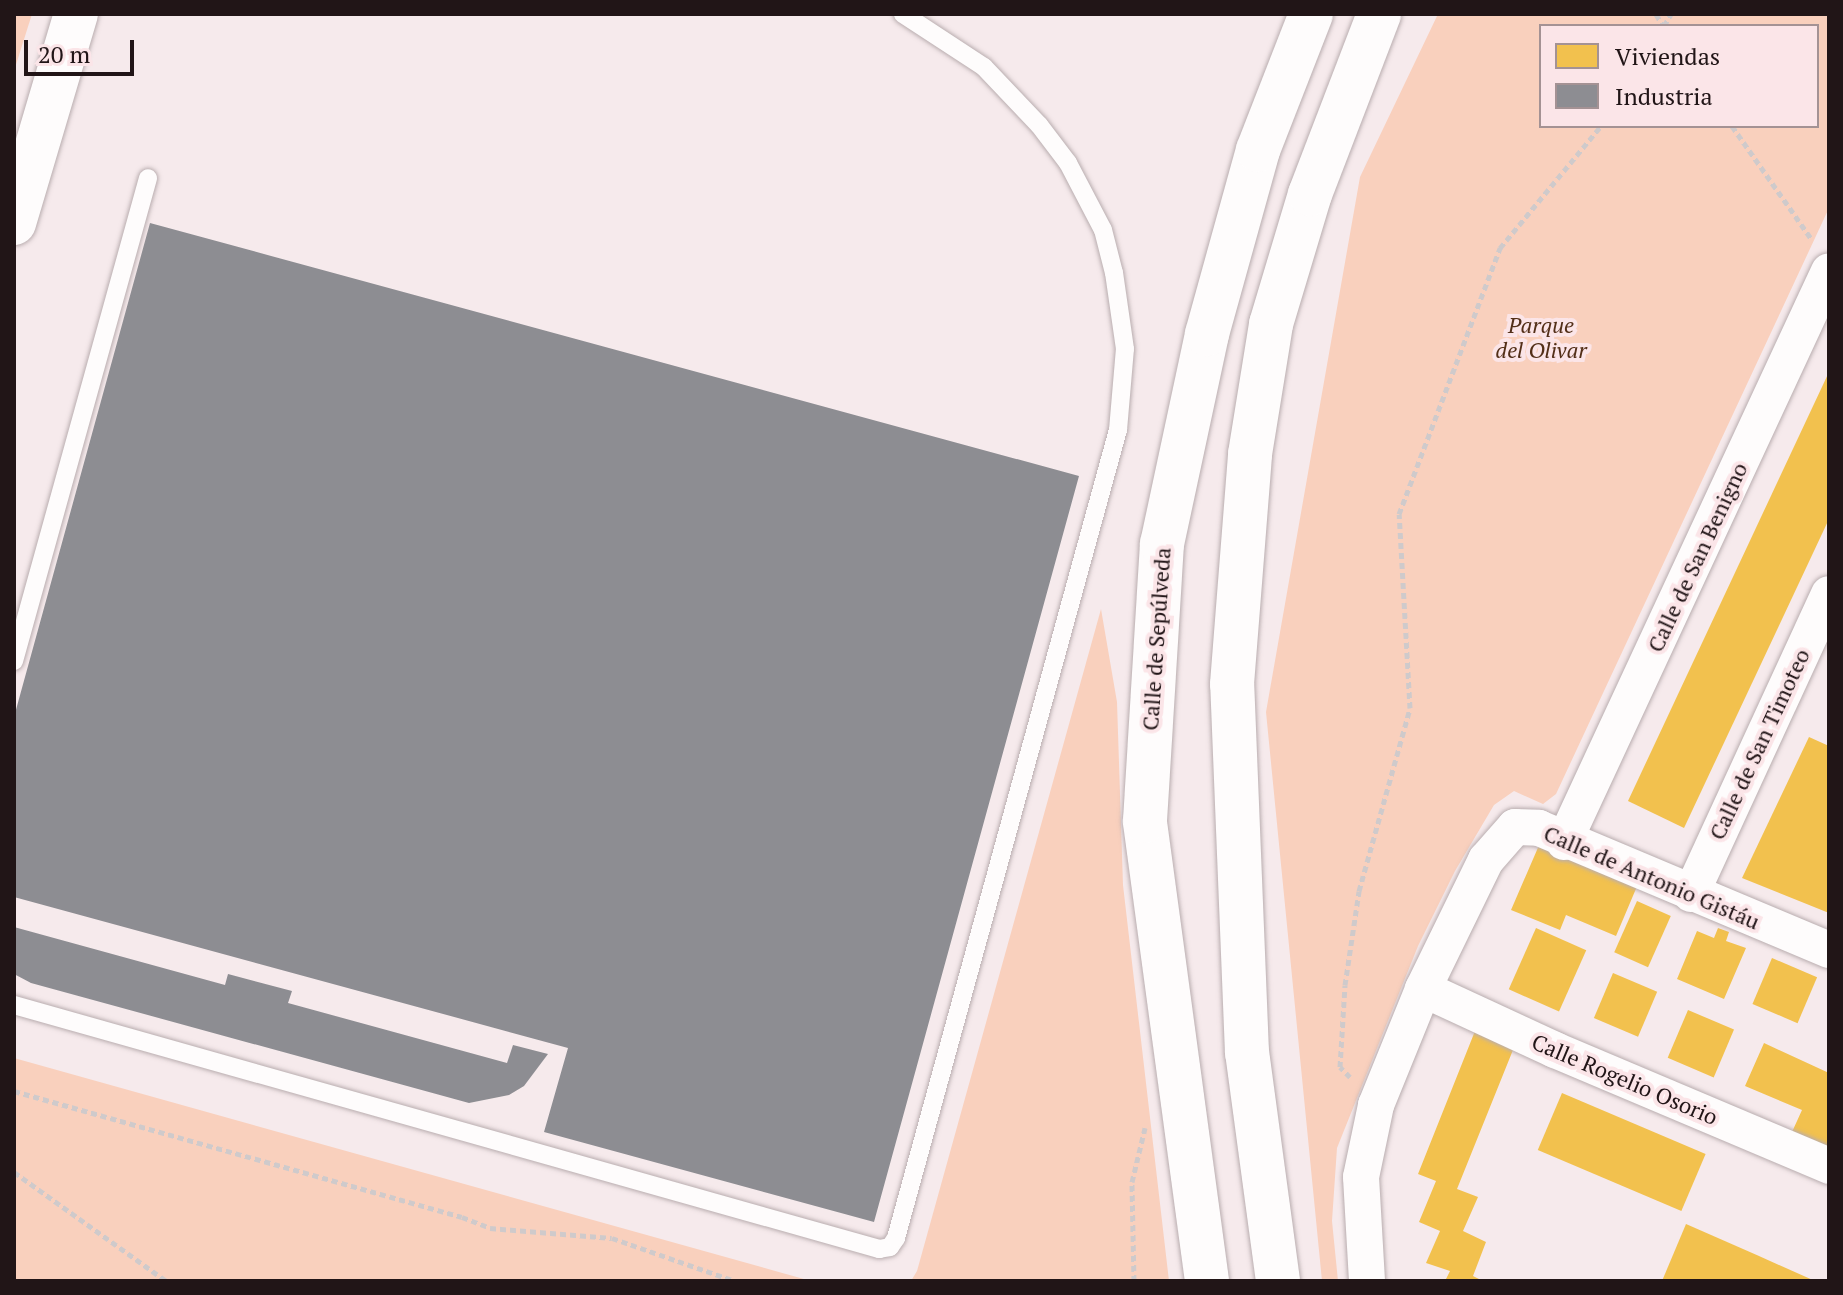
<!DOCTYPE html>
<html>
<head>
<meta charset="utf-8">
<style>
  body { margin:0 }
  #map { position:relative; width:1843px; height:1295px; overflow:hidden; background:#f6eaec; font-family:"PT Serif",serif }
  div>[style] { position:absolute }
  .green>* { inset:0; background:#f9d0bd }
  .homes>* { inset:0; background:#f2c14e; transform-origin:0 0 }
  .industry>* { inset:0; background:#8d8d92 }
  .path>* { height:5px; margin-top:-2.5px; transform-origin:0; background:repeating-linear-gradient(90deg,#cfcacb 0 6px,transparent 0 10px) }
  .roads { filter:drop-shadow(0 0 2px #b9adaf) drop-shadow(0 0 2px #b9adaf) }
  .lane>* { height:18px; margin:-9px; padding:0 9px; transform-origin:9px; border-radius:9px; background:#fefcfc }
  .street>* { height:36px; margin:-18px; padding:0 18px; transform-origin:18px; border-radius:18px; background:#fefcfc }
  .secondary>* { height:44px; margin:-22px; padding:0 22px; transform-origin:22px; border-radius:22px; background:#fefcfc }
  span { translate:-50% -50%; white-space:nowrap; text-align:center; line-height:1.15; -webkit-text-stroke:8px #fbe5e8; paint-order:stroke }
  .park-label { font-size:22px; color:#532f18; font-style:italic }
  .street-label { font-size:22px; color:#211517 }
  .frame { position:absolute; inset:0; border:16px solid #211517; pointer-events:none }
  .legend { position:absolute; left:1539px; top:24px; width:280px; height:104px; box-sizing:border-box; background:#fbe5e8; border:2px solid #a49294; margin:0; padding:10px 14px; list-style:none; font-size:24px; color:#211517 }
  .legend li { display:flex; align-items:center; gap:16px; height:40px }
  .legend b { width:40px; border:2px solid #a49294 }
  .scale { position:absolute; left:24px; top:40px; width:110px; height:36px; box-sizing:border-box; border:4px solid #211517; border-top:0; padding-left:10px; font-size:24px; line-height:28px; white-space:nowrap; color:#211517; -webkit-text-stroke:6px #fbe5e8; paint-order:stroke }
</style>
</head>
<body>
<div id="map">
  <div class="green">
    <div style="clip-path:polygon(14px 14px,32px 14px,14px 71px)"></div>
    <div style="clip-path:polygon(evenodd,1438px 14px,1829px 14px,1829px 208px,1556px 794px,1543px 804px,1514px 791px,1494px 805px,1455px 871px,1418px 946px,1337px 1148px,1332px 1221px,1338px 1281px,1322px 1281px,1266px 712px,1360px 177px,1438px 14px,1541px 26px,1817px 26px,1817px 126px,1541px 126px,1541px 26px)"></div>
    <div style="clip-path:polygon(1101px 609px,1117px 702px,1123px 885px,1169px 1281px,911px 1281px,917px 1271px)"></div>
    <div style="clip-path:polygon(14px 1058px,811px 1281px,14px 1281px)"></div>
  </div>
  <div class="homes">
    <div style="clip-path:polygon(1829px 372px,1829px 519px,1684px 828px,1628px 801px)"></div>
    <div style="clip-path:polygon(1809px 737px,1829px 746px,1829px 913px,1742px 878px)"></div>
    <div style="clip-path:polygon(1540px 843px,1638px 884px,1616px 936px,1566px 915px,1560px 930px,1511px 910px)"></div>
    <div style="left:1637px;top:901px;width:37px;height:56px;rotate:24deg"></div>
    <div style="left:1536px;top:928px;width:55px;height:67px;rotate:24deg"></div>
    <div style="clip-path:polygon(1718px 928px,1729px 932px,1726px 941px,1746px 948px,1724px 999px,1677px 979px,1697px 931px,1714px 938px)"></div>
    <div style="left:1772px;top:958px;width:49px;height:50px;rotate:23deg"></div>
    <div style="left:1613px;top:973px;width:48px;height:49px;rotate:23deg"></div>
    <div style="left:1688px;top:1010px;width:50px;height:52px;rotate:23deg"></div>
    <div style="clip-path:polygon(1477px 1026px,1517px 1040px,1457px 1189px,1478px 1197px,1463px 1231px,1486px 1242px,1473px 1276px,1483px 1281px,1445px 1281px,1450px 1271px,1426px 1263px,1440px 1231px,1419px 1222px,1436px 1181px,1418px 1174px)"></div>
    <div style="clip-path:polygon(1764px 1043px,1829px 1073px,1829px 1149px,1792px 1132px,1802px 1110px,1745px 1086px)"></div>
    <div style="left:1562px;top:1093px;width:156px;height:62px;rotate:23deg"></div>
    <div style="clip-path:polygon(1686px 1224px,1759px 1256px,1815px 1281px,1662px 1281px)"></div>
  </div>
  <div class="industry">
    <div style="clip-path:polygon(150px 223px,1079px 476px,874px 1222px,544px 1132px,568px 1048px,14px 897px,14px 717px)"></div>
    <div style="clip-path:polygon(14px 927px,225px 985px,228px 974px,292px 991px,288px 1003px,507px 1063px,513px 1045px,548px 1054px,524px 1086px,509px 1095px,469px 1103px,31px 983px,14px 974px)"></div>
  </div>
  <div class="path">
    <div style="left:1656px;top:14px;width:14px;rotate:60deg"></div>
    <div style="left:1664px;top:26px;width:14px;rotate:-60deg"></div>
    <div style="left:1732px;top:126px;width:139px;rotate:54.9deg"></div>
    <div style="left:1350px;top:1077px;width:14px;rotate:-135deg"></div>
    <div style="left:1340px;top:1067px;width:82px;rotate:-86.5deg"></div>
    <div style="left:1345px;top:985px;width:95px;rotate:-81.5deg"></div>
    <div style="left:1359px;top:891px;width:190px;rotate:-74.4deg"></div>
    <div style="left:1410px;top:708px;width:194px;rotate:-93.2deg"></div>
    <div style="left:1399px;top:514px;width:285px;rotate:-69.2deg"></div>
    <div style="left:1500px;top:248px;width:158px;rotate:-50.4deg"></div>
    <div style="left:14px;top:1091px;width:465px;rotate:15.7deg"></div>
    <div style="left:462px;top:1217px;width:30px;rotate:21deg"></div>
    <div style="left:490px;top:1228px;width:122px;rotate:4.7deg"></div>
    <div style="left:612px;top:1238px;width:130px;rotate:19.3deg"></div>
    <div style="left:14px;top:1172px;width:187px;rotate:35.6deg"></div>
    <div style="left:1134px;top:1281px;width:99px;rotate:-91.2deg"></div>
    <div style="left:1132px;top:1182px;width:56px;rotate:-76.5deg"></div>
  </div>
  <div class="roads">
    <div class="lane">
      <div style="left:14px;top:661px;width:501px;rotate:-74.49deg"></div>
      <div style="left:14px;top:1005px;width:899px;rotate:15.75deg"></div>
      <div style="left:879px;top:1249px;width:11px;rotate:-10deg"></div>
      <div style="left:890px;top:1247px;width:11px;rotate:-56deg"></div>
      <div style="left:896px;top:1238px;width:838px;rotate:-74.64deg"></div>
      <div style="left:1118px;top:430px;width:81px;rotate:-85.1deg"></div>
      <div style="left:1125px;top:349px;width:77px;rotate:-98.2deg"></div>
      <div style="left:1114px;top:273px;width:44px;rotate:-104.3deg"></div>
      <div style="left:1103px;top:230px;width:76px;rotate:-117.6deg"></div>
      <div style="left:1068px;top:163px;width:48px;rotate:-127.3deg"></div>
      <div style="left:1039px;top:125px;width:80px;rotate:-133.5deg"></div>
      <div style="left:984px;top:67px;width:97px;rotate:-146.8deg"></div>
    </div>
    <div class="street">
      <div style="left:1564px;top:842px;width:629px;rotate:-65.1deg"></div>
      <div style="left:1691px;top:894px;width:330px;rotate:-65.3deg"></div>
      <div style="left:1423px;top:989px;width:145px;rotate:24.8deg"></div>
      <div style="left:1555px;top:1050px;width:298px;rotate:22.9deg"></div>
      <div style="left:1367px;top:1281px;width:104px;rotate:-93.3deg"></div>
      <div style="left:1361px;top:1177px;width:74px;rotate:-78.2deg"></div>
      <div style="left:1376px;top:1105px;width:125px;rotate:-67.9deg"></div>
      <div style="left:1423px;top:989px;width:144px;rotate:-64deg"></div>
      <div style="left:1486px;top:860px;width:44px;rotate:-48.7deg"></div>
      <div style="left:1515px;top:827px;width:24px;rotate:2deg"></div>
      <div style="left:1539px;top:828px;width:315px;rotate:22.8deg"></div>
    </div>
    <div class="secondary">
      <div style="left:14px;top:223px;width:218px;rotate:-73.5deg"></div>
      <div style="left:1207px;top:1281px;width:464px;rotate:-97.7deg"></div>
      <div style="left:1145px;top:821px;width:278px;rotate:-86.5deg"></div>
      <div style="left:1162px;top:544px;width:215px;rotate:-77.9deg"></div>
      <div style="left:1207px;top:334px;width:191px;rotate:-74.5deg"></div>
      <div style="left:1258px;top:150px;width:146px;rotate:-68.7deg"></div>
      <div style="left:1278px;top:1281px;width:230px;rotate:-97.7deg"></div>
      <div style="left:1247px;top:1053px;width:369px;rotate:-92.3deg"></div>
      <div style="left:1232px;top:684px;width:231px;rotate:-85.5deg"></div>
      <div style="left:1250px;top:454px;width:132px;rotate:-80.8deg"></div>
      <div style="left:1271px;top:324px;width:136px;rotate:-73.3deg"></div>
      <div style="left:1310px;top:194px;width:193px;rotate:-69deg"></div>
    </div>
  </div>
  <div class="park-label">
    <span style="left:1541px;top:337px">Parque<br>del Olivar</span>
  </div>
  <div class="street-label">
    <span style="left:1697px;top:557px;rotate:-65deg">Calle de San Benigno</span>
    <span style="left:1156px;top:639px;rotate:-86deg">Calle de Sepúlveda</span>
    <span style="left:1759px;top:744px;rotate:-65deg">Calle de San Timoteo</span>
    <span style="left:1652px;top:877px;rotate:23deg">Calle de Antonio Gistáu</span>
    <span style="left:1625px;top:1079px;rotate:23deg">Calle Rogelio Osorio</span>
  </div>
  <div class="frame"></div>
  <ul class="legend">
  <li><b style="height:22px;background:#f2c14e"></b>Viviendas</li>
  <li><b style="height:22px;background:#8d8d92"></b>Industria</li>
  </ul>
  <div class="scale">20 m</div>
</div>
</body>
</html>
